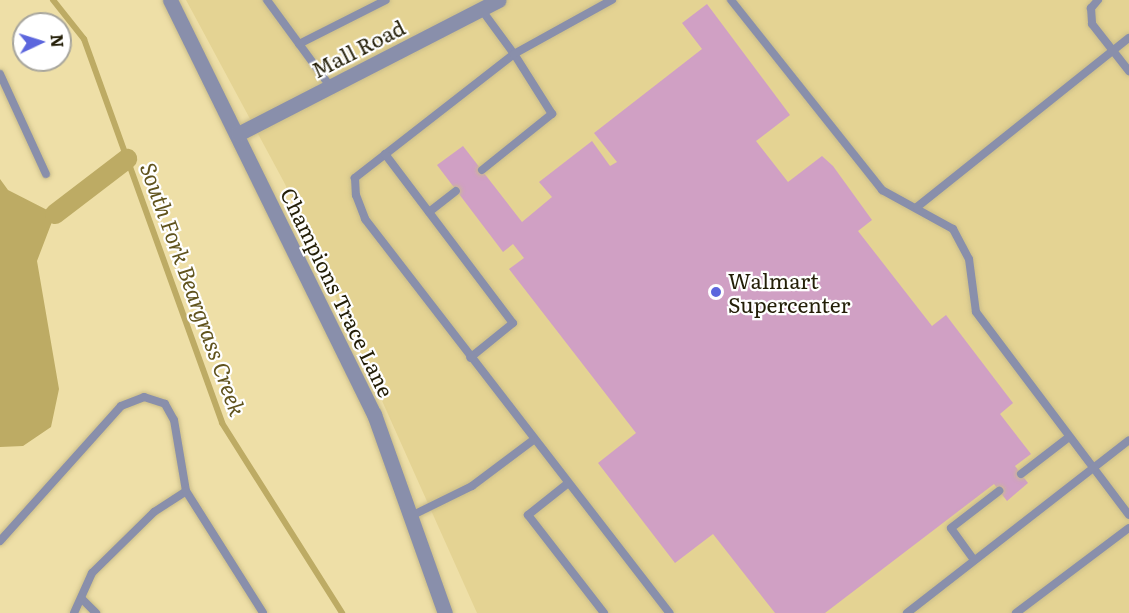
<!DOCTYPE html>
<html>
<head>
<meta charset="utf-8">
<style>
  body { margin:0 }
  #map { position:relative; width:1129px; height:613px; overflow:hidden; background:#eedfa7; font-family:Literata,serif }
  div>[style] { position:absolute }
  .built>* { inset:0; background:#e4d393 }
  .water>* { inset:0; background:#bdab64 }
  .stream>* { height:6px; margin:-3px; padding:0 3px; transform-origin:3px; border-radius:3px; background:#bdab64 }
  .canal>* { height:20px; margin:-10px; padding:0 10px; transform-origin:10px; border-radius:10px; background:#bdab64 }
  .building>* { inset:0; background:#d0a0c4 }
  .roads { filter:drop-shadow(0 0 2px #c9bc8a) drop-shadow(0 0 2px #c9bc8a) }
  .service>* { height:8px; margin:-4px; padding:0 4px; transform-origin:4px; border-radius:4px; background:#898fab }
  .tertiary>* { height:15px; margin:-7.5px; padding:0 7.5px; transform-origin:7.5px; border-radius:7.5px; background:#898fab }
  .dots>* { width:16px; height:16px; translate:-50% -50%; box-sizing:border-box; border:3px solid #fff; border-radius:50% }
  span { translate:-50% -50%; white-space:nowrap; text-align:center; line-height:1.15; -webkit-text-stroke:4.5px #fff; paint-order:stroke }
  .street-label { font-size:21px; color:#231e07 }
  .poi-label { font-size:21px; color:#231e07 }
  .left { translate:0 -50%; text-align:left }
  .water-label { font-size:22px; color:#60531d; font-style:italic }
  .north { position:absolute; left:12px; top:12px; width:60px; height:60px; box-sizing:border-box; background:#fff; border:2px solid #a7a59c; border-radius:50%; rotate:86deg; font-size:16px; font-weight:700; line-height:24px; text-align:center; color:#231e07 }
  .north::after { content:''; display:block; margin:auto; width:21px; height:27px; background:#5c66dd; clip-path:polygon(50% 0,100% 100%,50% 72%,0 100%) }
</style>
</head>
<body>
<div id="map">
  <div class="built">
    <div style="clip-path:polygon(186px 0,1129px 0,1129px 613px,477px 613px,285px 184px)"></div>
  </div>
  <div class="water">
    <div style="clip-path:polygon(0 179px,8px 190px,55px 214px,37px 261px,59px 389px,51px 427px,23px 446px,0 447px)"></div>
  </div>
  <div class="stream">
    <div style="left:53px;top:0;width:50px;rotate:51.5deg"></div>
    <div style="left:84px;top:39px;width:408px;rotate:70.2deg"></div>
    <div style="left:222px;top:423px;width:225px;rotate:57.7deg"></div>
  </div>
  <div class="canal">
    <div style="left:55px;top:214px;width:91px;rotate:-37.4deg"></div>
  </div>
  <div class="building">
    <div style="clip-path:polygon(707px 4px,790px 115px,756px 141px,788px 182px,822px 156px,833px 166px,872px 220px,858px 231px,932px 326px,946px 315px,1013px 403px,1000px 414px,1031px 454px,1015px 466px,1028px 483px,1007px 501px,994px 484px,825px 613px,775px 613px,713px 534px,675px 563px,598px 463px,636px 433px,509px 269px,524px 258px,513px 244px,503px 252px,437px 165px,463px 146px,522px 222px,552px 197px,539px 182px,592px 141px,610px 166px,617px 162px,594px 133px,702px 49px,682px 23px)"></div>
  </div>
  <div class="roads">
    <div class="service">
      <div style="left:267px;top:0;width:107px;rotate:53.8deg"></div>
      <div style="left:731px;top:0;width:243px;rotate:51.5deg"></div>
      <div style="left:882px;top:190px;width:81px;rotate:28.8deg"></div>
      <div style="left:953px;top:229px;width:34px;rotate:62deg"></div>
      <div style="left:969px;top:259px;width:53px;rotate:82.5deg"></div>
      <div style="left:976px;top:312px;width:254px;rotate:53deg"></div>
      <div style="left:1098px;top:0;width:11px;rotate:131deg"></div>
      <div style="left:1091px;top:8px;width:16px;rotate:86deg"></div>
      <div style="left:1092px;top:24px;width:60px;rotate:51.8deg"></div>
      <div style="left:481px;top:9px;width:56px;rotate:53.7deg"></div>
      <div style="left:514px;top:54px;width:202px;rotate:142.1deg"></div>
      <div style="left:355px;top:178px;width:17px;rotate:87deg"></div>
      <div style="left:356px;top:195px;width:26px;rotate:69deg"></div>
      <div style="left:365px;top:219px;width:498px;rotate:52.3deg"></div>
      <div style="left:299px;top:44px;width:97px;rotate:-26.8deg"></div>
      <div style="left:0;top:74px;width:110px;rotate:65.3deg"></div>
      <div style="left:385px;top:154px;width:212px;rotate:52.9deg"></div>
      <div style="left:513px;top:323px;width:55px;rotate:140.9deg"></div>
      <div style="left:482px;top:170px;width:90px;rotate:-38.7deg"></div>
      <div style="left:552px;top:114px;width:71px;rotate:-122.3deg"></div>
      <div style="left:514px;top:54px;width:112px;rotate:-28.9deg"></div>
      <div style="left:917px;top:207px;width:271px;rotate:-38.6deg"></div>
      <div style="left:429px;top:212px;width:34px;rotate:-38deg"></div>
      <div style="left:1021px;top:474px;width:61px;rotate:-37.6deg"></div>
      <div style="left:567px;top:484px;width:50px;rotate:141.5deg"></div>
      <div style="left:528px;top:515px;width:124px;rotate:52.2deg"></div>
      <div style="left:411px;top:516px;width:68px;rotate:-26.2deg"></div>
      <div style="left:472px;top:486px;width:75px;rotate:-36.9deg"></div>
      <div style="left:0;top:541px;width:181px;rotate:-48.1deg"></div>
      <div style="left:121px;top:406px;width:25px;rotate:-21deg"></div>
      <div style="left:144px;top:397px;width:22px;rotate:18deg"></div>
      <div style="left:165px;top:404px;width:18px;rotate:61deg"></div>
      <div style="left:174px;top:420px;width:72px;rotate:80.4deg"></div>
      <div style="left:974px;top:560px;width:39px;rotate:-126deg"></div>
      <div style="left:951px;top:528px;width:61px;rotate:-37.6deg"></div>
      <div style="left:82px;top:599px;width:20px;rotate:45deg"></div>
      <div style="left:74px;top:613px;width:44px;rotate:-65.8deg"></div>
      <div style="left:92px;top:573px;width:87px;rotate:-44.5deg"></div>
      <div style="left:154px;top:512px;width:38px;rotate:-33deg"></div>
      <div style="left:186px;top:491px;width:144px;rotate:57.7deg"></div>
      <div style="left:907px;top:613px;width:281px;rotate:-37.9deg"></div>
      <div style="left:1016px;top:613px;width:141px;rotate:-37deg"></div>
    </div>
    <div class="tertiary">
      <div style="left:170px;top:0;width:462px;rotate:63.8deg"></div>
      <div style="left:374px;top:414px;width:211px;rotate:70.4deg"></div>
      <div style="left:238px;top:134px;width:293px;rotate:-27.2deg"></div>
    </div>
  </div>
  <div class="dots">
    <div style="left:716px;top:292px;background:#5c66dd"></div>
  </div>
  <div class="street-label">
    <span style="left:358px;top:48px;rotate:-27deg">Mall Road</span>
    <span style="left:338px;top:292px;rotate:64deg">Champions Trace Lane</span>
  </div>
  <div class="poi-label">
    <span class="left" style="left:728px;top:292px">Walmart<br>Supercenter</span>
  </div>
  <div class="water-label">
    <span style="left:194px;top:289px;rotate:70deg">South Fork Beargrass Creek</span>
  </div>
  <div class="north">N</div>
</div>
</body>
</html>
